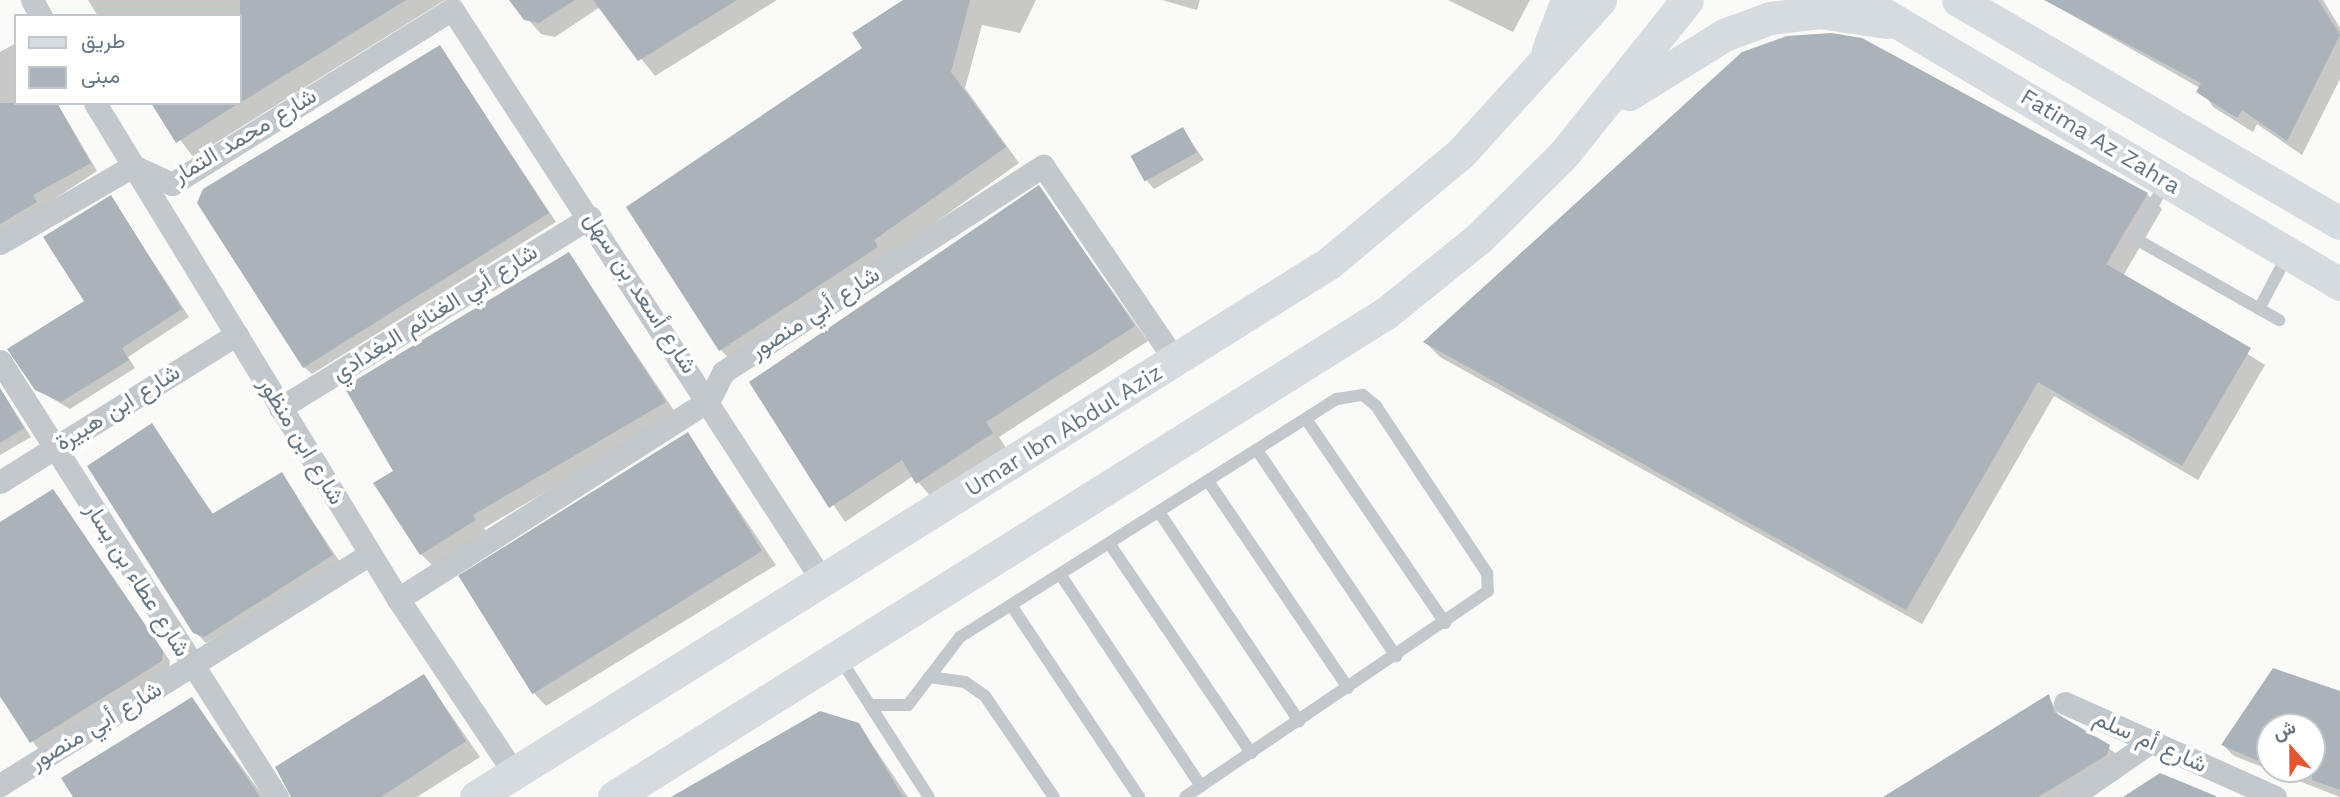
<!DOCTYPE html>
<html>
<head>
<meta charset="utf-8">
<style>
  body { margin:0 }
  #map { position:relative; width:2340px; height:797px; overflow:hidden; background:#fafaf8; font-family:"Work Sans",Vazirmatn,sans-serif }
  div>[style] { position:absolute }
  .shadow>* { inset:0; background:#0003 }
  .building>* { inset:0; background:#aab3b9; transform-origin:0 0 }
  .service>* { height:12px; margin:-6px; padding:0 6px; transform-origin:6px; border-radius:6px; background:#c3c8cc }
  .minor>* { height:23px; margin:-11.5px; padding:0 11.5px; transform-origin:11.5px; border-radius:11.5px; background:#c3c8cc }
  .secondary>* { height:33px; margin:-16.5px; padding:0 16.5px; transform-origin:16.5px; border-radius:16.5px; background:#d6dbdf }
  span { translate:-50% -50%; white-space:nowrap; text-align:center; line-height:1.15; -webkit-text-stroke:7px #fff; paint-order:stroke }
  .street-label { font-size:23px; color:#657683 }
  .legend { position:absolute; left:14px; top:14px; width:228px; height:91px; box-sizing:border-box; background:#fff; border:2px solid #c1c8cd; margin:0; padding:9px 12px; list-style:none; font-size:21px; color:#657683 }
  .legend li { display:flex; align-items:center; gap:14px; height:35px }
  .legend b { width:35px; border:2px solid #c1c8cd }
  .north { position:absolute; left:2256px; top:713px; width:70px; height:70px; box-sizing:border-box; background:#fff; border:2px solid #c1c8cd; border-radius:50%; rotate:339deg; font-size:19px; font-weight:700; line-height:28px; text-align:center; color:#657683 }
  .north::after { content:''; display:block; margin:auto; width:24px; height:32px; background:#e4572e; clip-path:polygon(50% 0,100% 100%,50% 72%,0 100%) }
</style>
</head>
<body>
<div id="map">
  <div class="shadow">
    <div style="clip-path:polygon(88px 0,445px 0,193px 157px,153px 103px,240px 103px,240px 16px,98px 16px)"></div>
    <div style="clip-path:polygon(511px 0,777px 0,655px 76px,600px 7px,555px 37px,541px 34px)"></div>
    <div style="clip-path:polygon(907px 0,1036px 0,1020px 33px,982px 25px,965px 88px,1019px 163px,735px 365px,721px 350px,864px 49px)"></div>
    <div style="clip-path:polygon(1162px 0,1200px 0,1197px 10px)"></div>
    <div style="clip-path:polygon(1448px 0,1530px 0,1513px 32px)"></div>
    <div style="clip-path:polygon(2045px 0,2323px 0,2340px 28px,2340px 79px,2302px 155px,2257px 124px,2253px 132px,2213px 107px,2200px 88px)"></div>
    <div style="clip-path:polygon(16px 43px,16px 103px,57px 103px,97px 171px,0 235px,0 52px)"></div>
    <div style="clip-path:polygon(440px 47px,556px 222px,312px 374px,304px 367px)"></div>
    <div style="clip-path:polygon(1183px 130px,1204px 160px,1154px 189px,1147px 181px)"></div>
    <div style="clip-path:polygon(1039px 188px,1148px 341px,999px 437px,1006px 448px,931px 497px,913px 476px,845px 522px,751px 383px)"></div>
    <div style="clip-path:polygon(2147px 194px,2162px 209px,2123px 276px,2265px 365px,2198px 480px,2054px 396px,1922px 624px,1440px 357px,1425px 342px)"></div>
    <div style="clip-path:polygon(111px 197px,189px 317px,128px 357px,135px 368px,70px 409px,36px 389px,86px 302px)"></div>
    <div style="clip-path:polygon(569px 255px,677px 415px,484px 528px,487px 533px,433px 566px,421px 554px,396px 471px)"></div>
    <div style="clip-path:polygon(0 388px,31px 437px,0 455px)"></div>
    <div style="clip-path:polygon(152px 426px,214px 515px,281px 474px,342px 565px,206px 643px,195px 632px)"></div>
    <div style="clip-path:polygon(687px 434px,776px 565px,546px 706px,532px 691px)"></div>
    <div style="clip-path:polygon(53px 491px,170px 661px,169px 668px,39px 750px,0 697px,0 525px)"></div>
    <div style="clip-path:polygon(424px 676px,480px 757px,417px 797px,296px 797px)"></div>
    <div style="clip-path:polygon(evenodd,2340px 695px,2340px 797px,2234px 756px,2223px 745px,2340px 695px,2270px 727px,2312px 727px,2312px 769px,2270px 769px,2270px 727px)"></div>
    <div style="clip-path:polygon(2049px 697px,2060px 717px,2117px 754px,2061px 797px,1890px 797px)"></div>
    <div style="clip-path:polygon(192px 700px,264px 797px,75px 797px)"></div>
    <div style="clip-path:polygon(858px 724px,908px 797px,675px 797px)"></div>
  </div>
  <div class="building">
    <div style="clip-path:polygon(240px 0,406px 0,240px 103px)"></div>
    <div style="clip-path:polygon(509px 0,575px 0,539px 23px,524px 20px)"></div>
    <div style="clip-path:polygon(593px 0,737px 0,638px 61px)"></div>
    <div style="clip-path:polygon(903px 0,970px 0,951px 72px,1006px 147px,874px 240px,878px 247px,719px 351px,626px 207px,862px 48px,852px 33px)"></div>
    <div style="clip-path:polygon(2044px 0,2318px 0,2340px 35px,2287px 141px,2242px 110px,2237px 118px,2196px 92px,2201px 83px)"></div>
    <div style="clip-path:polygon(1831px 33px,1862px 38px,2148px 193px,2106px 264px,2251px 348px,2182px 466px,2038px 382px,1906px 610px,1423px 342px,1742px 52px,1787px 36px)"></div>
    <div style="clip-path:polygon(440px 45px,549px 213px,303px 368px,197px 203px,203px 189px)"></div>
    <div style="clip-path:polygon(0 103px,57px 103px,91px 163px,33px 195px,37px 202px,0 224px)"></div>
    <div style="clip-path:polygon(151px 103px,239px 103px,176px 143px)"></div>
    <div style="left:1183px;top:127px;width:29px;height:60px;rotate:61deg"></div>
    <div style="clip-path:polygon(1039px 185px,1135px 326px,986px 422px,993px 433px,916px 484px,902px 460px,829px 508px,749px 382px)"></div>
    <div style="clip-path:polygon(111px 195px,182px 309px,122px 348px,129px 360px,61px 402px,35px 390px,7px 349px,84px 301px,43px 237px)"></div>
    <div style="clip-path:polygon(569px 252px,666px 402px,473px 515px,476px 520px,420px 555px,373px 483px,393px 471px,344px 387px)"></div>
    <div style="clip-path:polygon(0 388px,24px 428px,0 443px)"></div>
    <div style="clip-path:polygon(152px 423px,212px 514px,282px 472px,333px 555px,204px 637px,193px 633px,87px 466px)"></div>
    <div style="left:688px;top:432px;width:140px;height:271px;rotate:58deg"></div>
    <div style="clip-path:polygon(53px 489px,163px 651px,162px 661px,30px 743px,0 696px,0 522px)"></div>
    <div style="clip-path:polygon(2273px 668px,2340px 691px,2340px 790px,2312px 780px,2312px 727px,2270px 727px,2270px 766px,2221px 745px)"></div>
    <div style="clip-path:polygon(424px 674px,466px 741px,381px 797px,291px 797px,275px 767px)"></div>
    <div style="clip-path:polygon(2049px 694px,2054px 712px,2110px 745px,2107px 755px,2038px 797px,1883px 797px)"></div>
    <div style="clip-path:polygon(192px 697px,260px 797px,73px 797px,61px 778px)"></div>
    <div style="clip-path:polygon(820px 711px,859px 723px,903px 797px,671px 797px)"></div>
    <div style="clip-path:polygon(2160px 773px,2216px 796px,2216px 797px,2123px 797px)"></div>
  </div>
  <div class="service">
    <div style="left:2166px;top:182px;width:64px;rotate:119.7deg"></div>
    <div style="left:2134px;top:238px;width:167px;rotate:29.5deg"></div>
    <div style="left:2259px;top:309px;width:62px;rotate:-62.2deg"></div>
    <div style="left:1306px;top:419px;width:247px;rotate:55.7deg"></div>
    <div style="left:1257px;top:450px;width:249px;rotate:56deg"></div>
    <div style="left:1208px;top:481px;width:250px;rotate:55.9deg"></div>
    <div style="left:1159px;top:512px;width:252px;rotate:56.2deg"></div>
    <div style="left:1109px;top:543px;width:254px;rotate:55.9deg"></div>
    <div style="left:1060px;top:574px;width:255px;rotate:56.4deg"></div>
    <div style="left:1011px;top:605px;width:231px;rotate:56.3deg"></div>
    <div style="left:839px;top:657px;width:166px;rotate:57.3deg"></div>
    <div style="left:929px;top:677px;width:36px;rotate:8deg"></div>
    <div style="left:965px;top:682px;width:24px;rotate:35deg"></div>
    <div style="left:985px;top:696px;width:122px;rotate:55.7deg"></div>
    <div style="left:870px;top:705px;width:38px"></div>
    <div style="left:908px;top:705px;width:86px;rotate:-52.6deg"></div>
    <div style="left:960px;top:637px;width:446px;rotate:-32.3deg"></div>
    <div style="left:1337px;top:399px;width:26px;rotate:-9deg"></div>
    <div style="left:1363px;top:395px;width:17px;rotate:40deg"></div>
    <div style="left:1376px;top:406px;width:201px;rotate:56.4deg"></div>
    <div style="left:1487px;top:573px;width:18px;rotate:87deg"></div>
    <div style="left:1488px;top:591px;width:366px;rotate:145.8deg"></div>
  </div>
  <div class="minor">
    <div style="left:32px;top:0;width:18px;rotate:61deg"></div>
    <div style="left:95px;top:103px;width:581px;rotate:58.58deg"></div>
    <div style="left:398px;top:599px;width:209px;rotate:56.3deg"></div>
    <div style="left:0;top:243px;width:154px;rotate:-30.1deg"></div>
    <div style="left:133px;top:166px;width:43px;rotate:24.8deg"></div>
    <div style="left:172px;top:184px;width:330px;rotate:-32deg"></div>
    <div style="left:452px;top:9px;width:680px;rotate:57.06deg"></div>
    <div style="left:0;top:361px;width:517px;rotate:57.57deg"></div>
    <div style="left:280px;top:408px;width:364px;rotate:-31.6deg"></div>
    <div style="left:0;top:482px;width:279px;rotate:-32deg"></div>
    <div style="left:398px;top:599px;width:369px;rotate:-32.6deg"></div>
    <div style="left:709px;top:400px;width:31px;rotate:-63deg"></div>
    <div style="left:723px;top:372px;width:381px;rotate:-32.8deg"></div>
    <div style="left:1043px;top:166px;width:237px;rotate:55.8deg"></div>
    <div style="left:2065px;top:703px;width:230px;rotate:24.1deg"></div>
    <div style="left:0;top:785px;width:435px;rotate:-32deg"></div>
    <div style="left:2071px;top:797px;width:95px;rotate:-34.7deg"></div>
  </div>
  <div class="secondary">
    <div style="left:1860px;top:0;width:558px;rotate:30.61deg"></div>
    <div style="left:1958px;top:0;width:442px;rotate:30.3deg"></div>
    <div style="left:1548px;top:50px;width:53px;rotate:-69.2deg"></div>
    <div style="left:1629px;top:94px;width:112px;rotate:-31.8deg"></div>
    <div style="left:1724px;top:35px;width:49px;rotate:-20.3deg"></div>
    <div style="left:1770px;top:18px;width:50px;rotate:-6.8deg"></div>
    <div style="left:1820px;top:12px;width:67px;rotate:8.6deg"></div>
    <div style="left:476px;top:797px;width:1006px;rotate:-32.05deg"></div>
    <div style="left:1329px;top:263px;width:170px;rotate:-39.8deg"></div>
    <div style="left:1460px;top:154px;width:208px;rotate:-47.7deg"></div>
    <div style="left:614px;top:797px;width:911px;rotate:-32.09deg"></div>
    <div style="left:1386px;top:313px;width:119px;rotate:-38.9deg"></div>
    <div style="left:1479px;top:238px;width:118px;rotate:-44.7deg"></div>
    <div style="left:1563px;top:155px;width:198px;rotate:-51.3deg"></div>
  </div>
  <div class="street-label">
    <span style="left:245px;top:136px;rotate:-31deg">شارع محمد التمار</span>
    <span style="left:2100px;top:142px;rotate:31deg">Fatima Az Zahra</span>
    <span style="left:640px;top:293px;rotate:57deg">شارع أسعد بن سهل</span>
    <span style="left:435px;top:313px;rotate:-32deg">شارع أبي الغنائم البغدادي</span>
    <span style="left:815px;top:313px;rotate:-33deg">شارع أبي منصور</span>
    <span style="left:118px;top:408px;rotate:-32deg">شارع ابن هبيرة</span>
    <span style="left:1064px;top:431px;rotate:-32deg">Umar Ibn Abdul Aziz</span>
    <span style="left:301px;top:441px;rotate:59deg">شارع ابن منظور</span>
    <span style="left:137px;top:580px;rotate:58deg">شارع عطاء بن يسار</span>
    <span style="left:96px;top:726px;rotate:-31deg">شارع أبي منصور</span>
    <span style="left:2150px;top:742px;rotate:24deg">شارع أم سلم</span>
  </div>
  <ul class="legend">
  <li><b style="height:9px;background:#d6dbdf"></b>طريق</li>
  <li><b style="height:19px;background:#aab3b9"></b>مبنى</li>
  </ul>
  <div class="north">ش</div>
</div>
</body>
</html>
